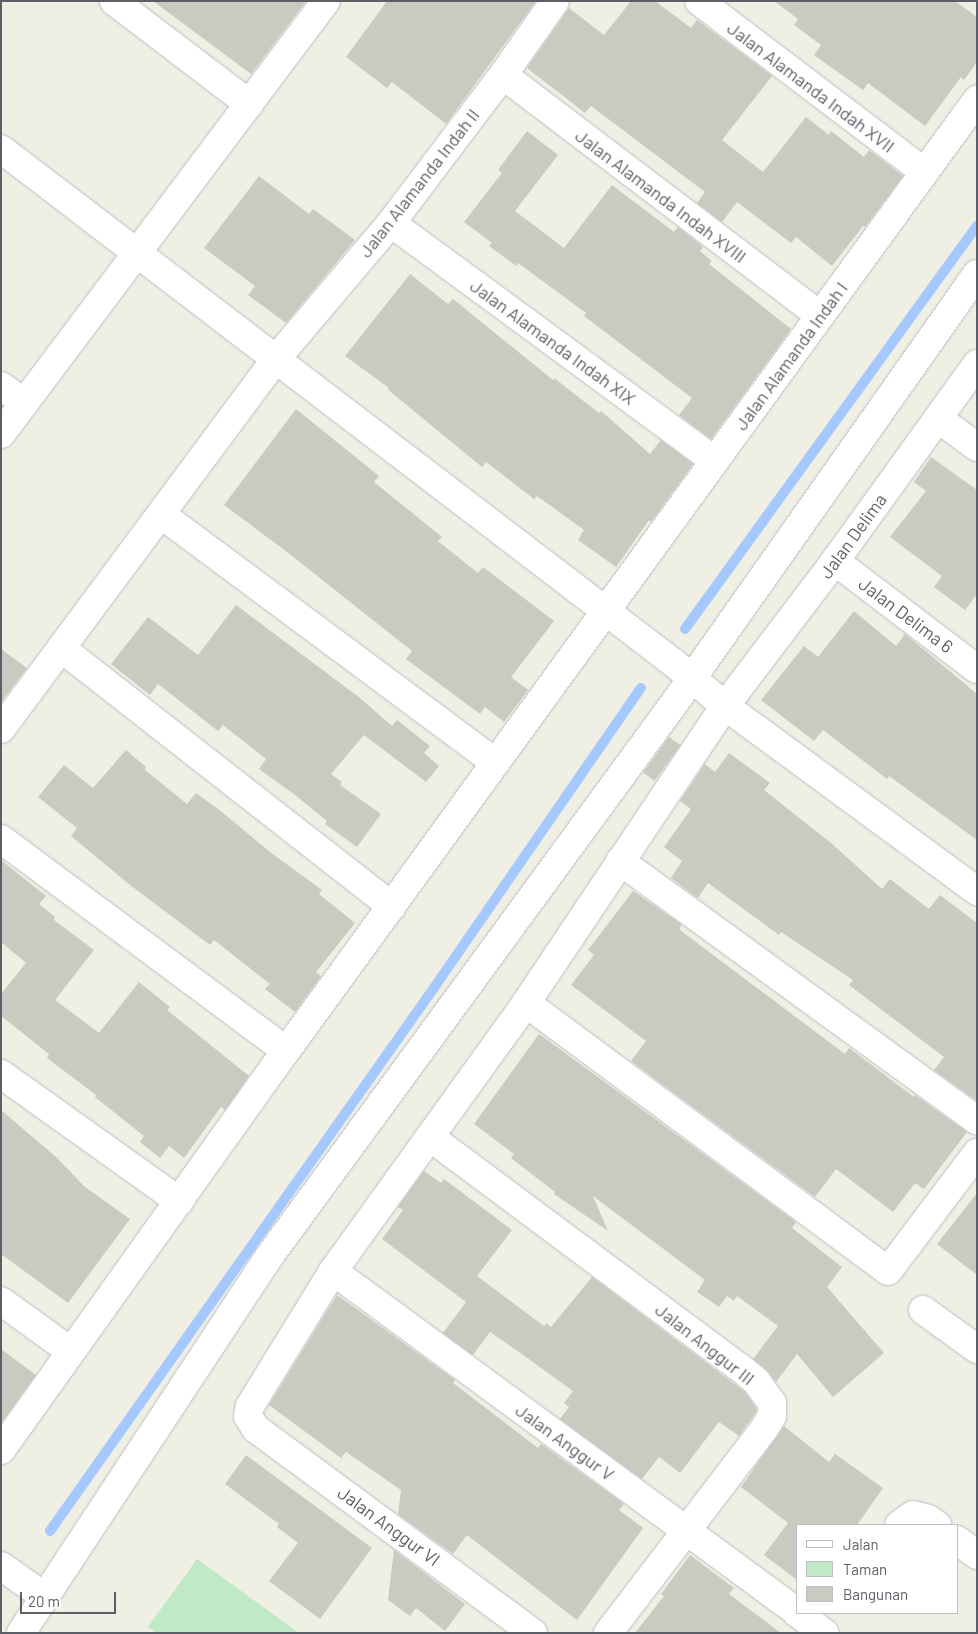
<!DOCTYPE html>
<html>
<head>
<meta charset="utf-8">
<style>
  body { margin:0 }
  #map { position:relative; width:978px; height:1634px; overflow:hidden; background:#f0efe4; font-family:Barlow,sans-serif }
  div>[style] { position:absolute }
  .green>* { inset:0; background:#bfe9c7 }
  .stream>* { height:10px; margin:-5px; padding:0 5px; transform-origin:5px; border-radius:5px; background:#a5c8ff }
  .building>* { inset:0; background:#cbcac1; transform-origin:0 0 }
  .roads { filter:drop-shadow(0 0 1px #bcbdc4) drop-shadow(0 0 1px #bcbdc4) }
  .minor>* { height:28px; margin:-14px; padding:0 14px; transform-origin:14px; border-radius:14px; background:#fff }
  span { translate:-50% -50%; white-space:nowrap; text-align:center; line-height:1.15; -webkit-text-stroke:5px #fff; paint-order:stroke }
  .street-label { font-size:18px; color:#5c5f66 }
  .frame { position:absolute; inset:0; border:2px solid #5c5f66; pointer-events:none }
  .legend { position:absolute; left:796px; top:1524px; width:162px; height:90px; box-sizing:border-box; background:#fff; border:1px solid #bebfc2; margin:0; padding:6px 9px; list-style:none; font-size:15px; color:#5c5f66 }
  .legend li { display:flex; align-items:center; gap:10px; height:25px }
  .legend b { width:25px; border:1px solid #bebfc2 }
  .scale { position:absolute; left:20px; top:1592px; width:96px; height:22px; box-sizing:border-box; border:2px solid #5c5f66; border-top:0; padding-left:6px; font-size:15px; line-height:18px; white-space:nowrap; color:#5c5f66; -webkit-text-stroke:4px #fff; paint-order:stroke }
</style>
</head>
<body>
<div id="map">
  <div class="green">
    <div style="clip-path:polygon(197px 1559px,299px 1633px,156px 1633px,148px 1627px)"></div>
  </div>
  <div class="stream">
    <div style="left:685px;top:629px;width:498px;rotate:-54.1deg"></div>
    <div style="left:50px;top:1531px;width:656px;rotate:-54.74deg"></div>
    <div style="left:429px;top:995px;width:373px;rotate:-55.4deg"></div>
  </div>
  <div class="building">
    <div style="clip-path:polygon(153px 1px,306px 1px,251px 74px)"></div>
    <div style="clip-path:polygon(387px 1px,536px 1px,446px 124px,392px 82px,387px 88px,346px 57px)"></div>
    <div style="clip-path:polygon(631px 1px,655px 1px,691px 28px,697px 20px,772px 76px,722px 140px,763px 172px,806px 117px,829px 135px,831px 131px,864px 157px,869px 150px,903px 176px,865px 227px,863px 226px,832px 266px,796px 237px,791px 243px,737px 202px,722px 222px,697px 203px,705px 192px,591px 106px,585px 113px,527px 68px,569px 8px,604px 35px)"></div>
    <div style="clip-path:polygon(774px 1px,955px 1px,977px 17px,977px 62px,964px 80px,961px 77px,925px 126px,868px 83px,863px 90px,814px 55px,821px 45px,794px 25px,798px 19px)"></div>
    <div style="clip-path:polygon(527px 131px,558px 155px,515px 211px,564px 248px,612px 185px,674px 232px,678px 227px,703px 247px,700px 251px,712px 261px,709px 264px,791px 329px,711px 439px,679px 415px,692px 398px,584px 316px,586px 313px,518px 263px,516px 266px,489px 246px,492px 243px,464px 222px,502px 173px,498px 170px)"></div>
    <div style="clip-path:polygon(259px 176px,309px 214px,313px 209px,355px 240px,286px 323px,248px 295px,255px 286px,204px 248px)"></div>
    <div style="clip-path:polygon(410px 274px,448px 304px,453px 299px,553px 380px,554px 378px,599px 413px,601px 411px,650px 454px,661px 440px,693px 464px,651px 522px,649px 520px,616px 567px,578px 540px,584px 530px,537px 496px,534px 499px,486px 462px,482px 467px,387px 389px,389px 388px,345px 356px)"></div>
    <div style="clip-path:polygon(296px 409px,379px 476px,374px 482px,442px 537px,438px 541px,478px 573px,483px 567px,554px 621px,511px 677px,528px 690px,504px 722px,485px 707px,480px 714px,406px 659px,412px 651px,287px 552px,224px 505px)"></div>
    <div style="clip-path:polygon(931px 457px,977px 490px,977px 594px,965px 610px,934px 587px,942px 576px,890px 537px,926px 491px,914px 482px)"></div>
    <div style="clip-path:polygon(236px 605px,360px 698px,392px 726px,397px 720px,430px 746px,424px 753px,439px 766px,426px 782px,364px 735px,331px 774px,342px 782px,340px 785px,381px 814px,357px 847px,325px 824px,327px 821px,295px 795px,259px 769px,266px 759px,223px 725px,218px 731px,158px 684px,150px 695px,111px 664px,148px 617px,198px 655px)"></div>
    <div style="clip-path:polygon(854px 611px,896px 646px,905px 634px,977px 694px,977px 840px,889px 776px,887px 779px,823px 730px,814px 741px,761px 700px,804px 646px,818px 657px)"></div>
    <div style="clip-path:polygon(1px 649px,27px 668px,1px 702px)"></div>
    <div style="left:669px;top:737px;width:14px;height:44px;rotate:36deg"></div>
    <div style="clip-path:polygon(126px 750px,146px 767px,145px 770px,187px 804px,196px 793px,222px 812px,270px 852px,322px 890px,319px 894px,355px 923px,316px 972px,321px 976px,295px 1012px,265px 989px,270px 984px,214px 940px,210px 945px,130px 885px,71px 836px,77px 828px,38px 797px,64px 765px,93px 788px)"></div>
    <div style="clip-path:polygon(729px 753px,770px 783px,764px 790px,831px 843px,882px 889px,890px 879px,929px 909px,940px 895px,977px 923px,977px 1101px,934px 1070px,944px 1057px,849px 985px,853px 980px,781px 932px,779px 935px,708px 883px,698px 898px,671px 878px,682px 861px,664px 847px,691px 809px,680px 801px,705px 764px,715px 772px)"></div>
    <div style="clip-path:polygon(1px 860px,46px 896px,39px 904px,55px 917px,54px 920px,94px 950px,55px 1000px,99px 1033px,139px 982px,170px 1007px,167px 1010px,249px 1076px,225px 1110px,221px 1107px,184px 1158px,169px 1146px,160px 1158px,140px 1142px,144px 1136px,95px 1097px,96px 1095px,47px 1058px,49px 1054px,1px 1016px,1px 994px,26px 963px,1px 942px)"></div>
    <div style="clip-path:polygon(633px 891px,681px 924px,680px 930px,845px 1054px,849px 1048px,914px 1097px,915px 1095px,967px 1132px,924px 1189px,915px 1183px,893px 1212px,836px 1169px,815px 1197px,631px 1061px,646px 1041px,571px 985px,594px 955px,588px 950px)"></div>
    <div style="clip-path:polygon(539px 1034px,796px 1222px,792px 1228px,842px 1267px,827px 1287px,884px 1353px,833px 1397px,797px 1354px,776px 1382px,766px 1369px,753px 1359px,778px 1326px,737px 1296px,734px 1301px,727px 1296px,719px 1307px,697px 1292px,705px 1280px,593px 1196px,608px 1231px,554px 1194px,555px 1192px,511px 1158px,514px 1154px,474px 1124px)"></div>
    <div style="clip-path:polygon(1px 1110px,56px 1157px,85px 1187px,130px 1219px,68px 1303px,1px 1254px)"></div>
    <div style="clip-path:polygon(424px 1171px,441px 1183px,444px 1179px,512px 1230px,477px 1276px,544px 1326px,547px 1323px,551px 1327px,592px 1277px,745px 1392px,756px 1408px,756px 1412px,739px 1436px,719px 1422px,680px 1473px,659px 1457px,642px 1479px,560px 1419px,569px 1407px,564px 1403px,573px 1391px,519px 1352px,490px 1332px,473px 1355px,443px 1333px,466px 1302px,382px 1239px,403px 1210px,398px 1207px)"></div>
    <div style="clip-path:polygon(977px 1193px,977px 1275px,937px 1244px)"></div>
    <div style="clip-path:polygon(337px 1295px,455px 1380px,453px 1383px,538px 1448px,541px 1444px,624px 1504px,619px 1510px,643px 1528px,577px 1620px,467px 1535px,453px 1554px,398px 1514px,401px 1490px,346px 1452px,341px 1458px,269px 1405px)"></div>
    <div style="clip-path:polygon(1px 1349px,36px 1375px,1px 1423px)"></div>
    <div style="clip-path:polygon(784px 1426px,829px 1462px,835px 1454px,883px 1488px,857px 1525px,797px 1525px,797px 1580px,764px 1555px,788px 1523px,741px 1487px)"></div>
    <div style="clip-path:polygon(246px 1455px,372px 1548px,320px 1619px,269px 1581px,298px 1543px,277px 1527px,279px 1524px,225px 1484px)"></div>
    <div style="clip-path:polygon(394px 1550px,465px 1604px,445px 1631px,416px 1608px,410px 1616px,388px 1600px)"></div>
    <div style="clip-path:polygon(690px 1555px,734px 1588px,729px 1594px,781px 1633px,635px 1633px,664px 1596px,661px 1594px)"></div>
  </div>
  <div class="roads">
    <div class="minor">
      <div style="left:114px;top:1px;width:170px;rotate:37.3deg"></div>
      <div style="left:699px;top:1px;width:283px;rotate:37.2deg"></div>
      <div style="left:503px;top:75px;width:398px;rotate:37.2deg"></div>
      <div style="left:1px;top:149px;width:848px;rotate:37.38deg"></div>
      <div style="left:675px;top:664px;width:65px;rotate:40deg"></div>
      <div style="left:725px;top:706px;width:313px;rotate:36.3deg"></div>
      <div style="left:391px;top:223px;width:402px;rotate:36.3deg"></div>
      <div style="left:1px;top:386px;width:29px;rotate:36deg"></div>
      <div style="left:939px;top:419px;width:47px;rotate:36.4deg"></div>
      <div style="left:1px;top:434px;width:541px;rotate:-53.11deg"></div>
      <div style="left:162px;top:515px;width:415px;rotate:36.6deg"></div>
      <div style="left:835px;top:561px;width:178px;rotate:37.3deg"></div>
      <div style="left:61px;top:648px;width:420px;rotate:38deg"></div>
      <div style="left:1px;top:729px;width:461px;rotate:-53.4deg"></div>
      <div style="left:276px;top:359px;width:178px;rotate:-49.8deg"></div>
      <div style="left:391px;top:223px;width:186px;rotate:-52.9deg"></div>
      <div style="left:503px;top:75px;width:90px;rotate:-54.9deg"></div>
      <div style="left:1px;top:839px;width:355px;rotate:36.6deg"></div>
      <div style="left:620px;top:861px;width:441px;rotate:36deg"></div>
      <div style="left:526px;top:1003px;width:450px;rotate:36.5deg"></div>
      <div style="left:888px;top:1271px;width:148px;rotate:-53deg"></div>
      <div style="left:1px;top:1074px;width:219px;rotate:35.5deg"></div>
      <div style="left:430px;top:1137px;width:385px;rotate:36.7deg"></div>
      <div style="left:739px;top:1367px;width:22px;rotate:39deg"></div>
      <div style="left:756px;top:1381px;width:27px;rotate:54deg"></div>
      <div style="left:772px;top:1403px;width:13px;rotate:90deg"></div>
      <div style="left:772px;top:1416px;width:15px;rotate:122deg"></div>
      <div style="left:764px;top:1429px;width:257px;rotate:127.4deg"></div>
      <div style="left:333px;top:1271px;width:576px;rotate:36.31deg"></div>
      <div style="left:1px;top:1301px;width:85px;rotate:35.9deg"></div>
      <div style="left:923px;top:1310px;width:67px;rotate:35.8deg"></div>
      <div style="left:1px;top:1450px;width:490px;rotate:-54.5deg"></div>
      <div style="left:286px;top:1051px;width:1176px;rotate:-54deg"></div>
      <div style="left:899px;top:1525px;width:17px;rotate:-36deg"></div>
      <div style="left:913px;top:1515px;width:16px;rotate:15deg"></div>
      <div style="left:928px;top:1519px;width:11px;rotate:34deg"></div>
      <div style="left:957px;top:1540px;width:25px;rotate:37deg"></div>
      <div style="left:1px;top:1566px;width:54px;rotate:35.2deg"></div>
      <div style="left:797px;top:1613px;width:34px;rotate:36deg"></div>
      <div style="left:21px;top:1633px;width:445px;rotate:-56.6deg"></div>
      <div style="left:266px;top:1261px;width:698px;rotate:-53.8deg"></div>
      <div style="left:678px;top:698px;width:519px;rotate:-54.81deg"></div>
      <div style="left:533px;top:1633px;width:344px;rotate:-143.6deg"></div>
      <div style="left:256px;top:1429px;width:15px;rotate:-122deg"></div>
      <div style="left:248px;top:1416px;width:10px;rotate:-79deg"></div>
      <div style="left:250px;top:1406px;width:158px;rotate:-58.4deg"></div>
      <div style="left:333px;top:1271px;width:330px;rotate:-54.2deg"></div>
      <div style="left:526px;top:1003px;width:358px;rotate:-56.2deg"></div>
      <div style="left:725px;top:706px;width:182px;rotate:-52.8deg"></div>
      <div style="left:835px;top:561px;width:243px;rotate:-54.2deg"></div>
    </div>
  </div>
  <div class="street-label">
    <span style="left:811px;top:87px;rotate:37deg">Jalan Alamanda Indah XVII</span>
    <span style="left:419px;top:183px;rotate:-52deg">Jalan Alamanda Indah II</span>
    <span style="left:661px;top:196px;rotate:37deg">Jalan Alamanda Indah XVIII</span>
    <span style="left:553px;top:342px;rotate:36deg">Jalan Alamanda Indah XIX</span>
    <span style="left:791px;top:356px;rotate:-54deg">Jalan Alamanda Indah I</span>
    <span style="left:853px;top:536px;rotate:-54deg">Jalan Delima</span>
    <span style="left:906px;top:615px;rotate:37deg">Jalan Delima 6</span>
    <span style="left:705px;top:1344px;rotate:38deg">Jalan Anggur III</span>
    <span style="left:565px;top:1442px;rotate:36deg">Jalan Anggur V</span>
    <span style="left:389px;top:1526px;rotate:36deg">Jalan Anggur VI</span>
  </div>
  <div class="frame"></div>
  <ul class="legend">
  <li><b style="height:6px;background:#fff"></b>Jalan</li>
  <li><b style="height:14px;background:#bfe9c7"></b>Taman</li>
  <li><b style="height:14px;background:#cbcac1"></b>Bangunan</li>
  </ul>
  <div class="scale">20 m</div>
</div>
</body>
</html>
